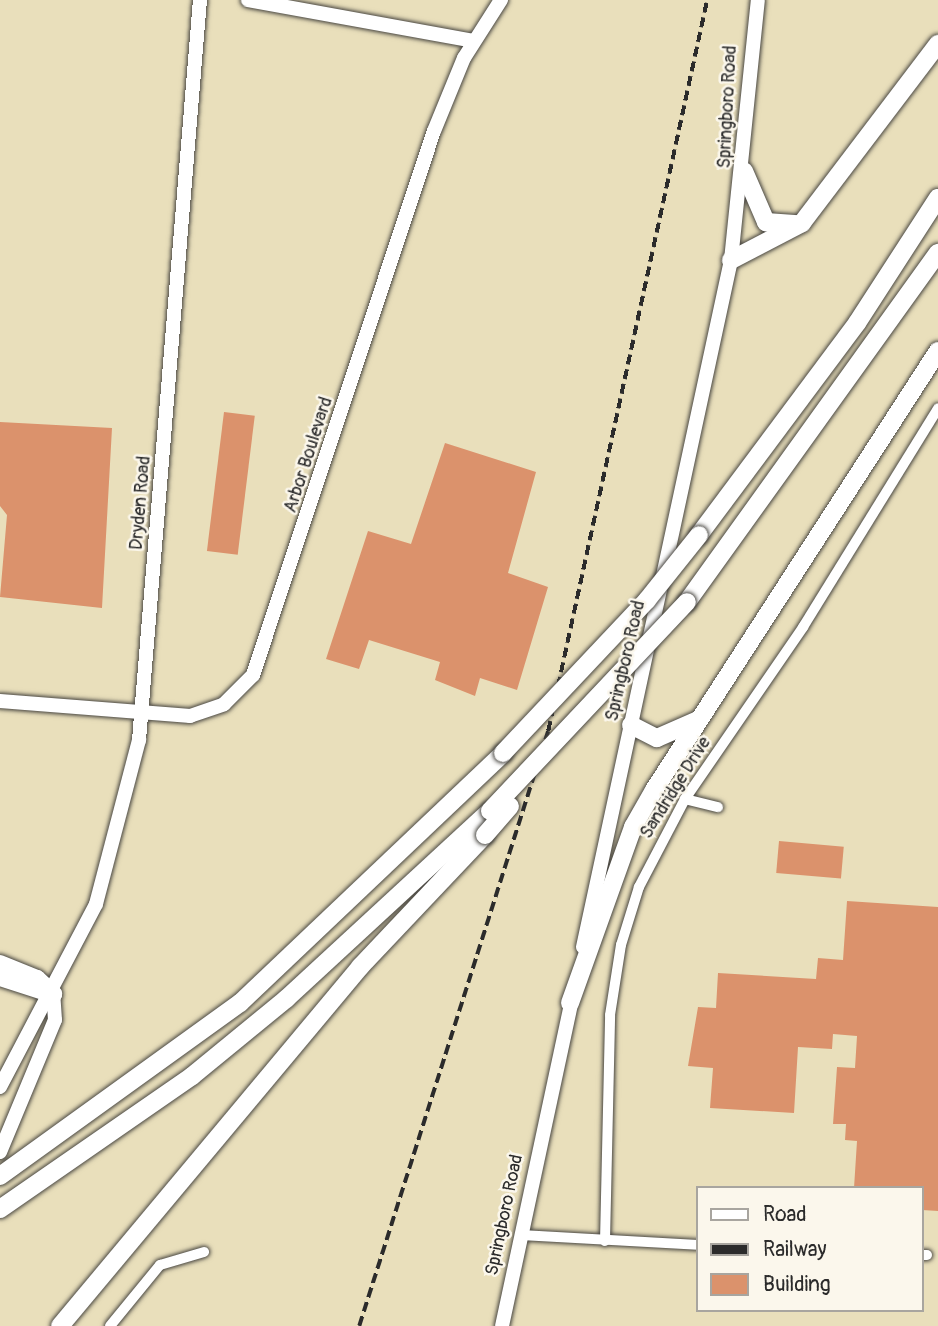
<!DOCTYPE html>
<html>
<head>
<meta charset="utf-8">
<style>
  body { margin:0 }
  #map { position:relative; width:938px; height:1326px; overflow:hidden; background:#e9dfbb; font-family:Pangolin,sans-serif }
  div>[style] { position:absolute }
  .building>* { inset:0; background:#db926c; transform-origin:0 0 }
  .roads { filter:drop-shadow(0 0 2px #484641) drop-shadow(0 0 2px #484641) }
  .street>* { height:10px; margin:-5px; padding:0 5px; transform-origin:5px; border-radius:5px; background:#fff }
  .secondary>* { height:14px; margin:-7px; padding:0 7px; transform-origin:7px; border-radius:7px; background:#fff }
  .primary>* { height:14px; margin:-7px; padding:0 7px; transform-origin:7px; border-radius:7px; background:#fff }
  .highway>* { height:18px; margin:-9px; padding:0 9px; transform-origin:9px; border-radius:9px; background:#fff }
  .rail>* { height:3.5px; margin-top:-1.75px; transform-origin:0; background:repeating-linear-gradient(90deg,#2b2b2b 0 10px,transparent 0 15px) }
  .bridges { filter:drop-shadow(0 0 2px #484641) drop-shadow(0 0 2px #484641) }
  .highway-bridge>* { height:18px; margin:-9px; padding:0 9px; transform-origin:9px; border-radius:9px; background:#fff }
  span { translate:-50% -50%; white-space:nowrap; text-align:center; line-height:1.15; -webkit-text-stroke:5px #fbf7ec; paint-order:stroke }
  .street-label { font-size:18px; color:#2b2b2b }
  .legend { position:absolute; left:696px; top:1186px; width:228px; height:126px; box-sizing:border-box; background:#fbf7ec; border:2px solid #a8a59f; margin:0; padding:9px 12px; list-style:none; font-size:21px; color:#2b2b2b }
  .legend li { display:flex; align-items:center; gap:14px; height:35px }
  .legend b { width:35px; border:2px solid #a8a59f }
</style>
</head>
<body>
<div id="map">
  <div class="building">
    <div style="left:224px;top:412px;width:31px;height:140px;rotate:7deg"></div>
    <div style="clip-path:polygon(0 422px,112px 428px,102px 608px,0 597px,7px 515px,0 506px)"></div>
    <div style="clip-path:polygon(445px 443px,536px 472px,508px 573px,548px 587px,517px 690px,480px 678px,475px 696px,435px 680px,440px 662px,369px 640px,359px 669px,326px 659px,368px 531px,411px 544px)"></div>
    <div style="left:779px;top:841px;width:65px;height:32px;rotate:5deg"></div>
    <div style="clip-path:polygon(847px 901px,938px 907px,938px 1211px,922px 1210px,922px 1188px,854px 1188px,857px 1141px,845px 1140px,846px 1124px,833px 1124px,837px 1067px,855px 1068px,857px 1036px,833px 1034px,832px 1049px,798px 1047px,794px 1113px,710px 1108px,713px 1068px,688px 1066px,698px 1007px,716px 1008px,718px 973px,816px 979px,818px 958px,843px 960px)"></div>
  </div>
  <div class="roads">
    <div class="street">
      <div style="left:685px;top:799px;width:34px;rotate:14deg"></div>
      <div style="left:521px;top:1235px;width:177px;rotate:3.2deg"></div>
      <div style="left:605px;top:1241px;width:226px;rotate:-88.7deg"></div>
      <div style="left:610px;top:1015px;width:71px;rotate:-81.1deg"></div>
      <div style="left:621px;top:945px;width:61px;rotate:-72.8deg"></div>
      <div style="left:639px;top:887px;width:99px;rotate:-62.4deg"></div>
      <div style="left:685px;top:799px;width:209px;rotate:-55.5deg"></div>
      <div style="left:803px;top:627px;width:257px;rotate:-58.3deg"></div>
      <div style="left:922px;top:1255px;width:5px"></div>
      <div style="left:110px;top:1326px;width:79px;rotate:-50.7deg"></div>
      <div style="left:160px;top:1265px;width:46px;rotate:-16.5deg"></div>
    </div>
    <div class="secondary">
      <div style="left:248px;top:0;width:229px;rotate:10.3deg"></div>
      <div style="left:731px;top:260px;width:261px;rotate:-84.1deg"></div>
      <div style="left:0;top:701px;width:191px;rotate:4.5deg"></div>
      <div style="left:190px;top:716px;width:36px;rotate:-19deg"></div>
      <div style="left:224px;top:704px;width:41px;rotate:-45deg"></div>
      <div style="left:253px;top:675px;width:573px;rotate:-71.6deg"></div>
      <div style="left:434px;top:131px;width:79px;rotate:-67.7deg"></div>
      <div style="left:464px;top:58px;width:69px;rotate:-57.5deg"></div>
      <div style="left:0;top:1087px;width:207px;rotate:-62.3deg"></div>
      <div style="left:96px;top:904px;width:170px;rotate:-75.3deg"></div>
      <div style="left:139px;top:740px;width:743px;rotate:-85.29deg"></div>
      <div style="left:0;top:1152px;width:143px;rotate:-67.4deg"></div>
      <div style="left:55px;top:1020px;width:26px;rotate:-94deg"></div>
    </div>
    <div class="primary">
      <div style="left:583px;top:947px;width:703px;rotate:-77.84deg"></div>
      <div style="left:502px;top:1326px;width:340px;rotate:-77.9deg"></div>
    </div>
    <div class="highway">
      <div style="left:744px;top:171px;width:56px;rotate:66.7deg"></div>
      <div style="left:766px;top:222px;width:32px;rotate:4deg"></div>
      <div style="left:731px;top:260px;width:80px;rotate:-27.5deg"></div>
      <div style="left:802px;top:223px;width:225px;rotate:-52.8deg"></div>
      <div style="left:699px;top:535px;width:264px;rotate:-53.3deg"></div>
      <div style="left:857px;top:323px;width:149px;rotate:-57.1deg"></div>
      <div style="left:687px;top:602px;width:430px;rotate:-54.3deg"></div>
      <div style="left:631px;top:725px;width:29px;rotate:27deg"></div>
      <div style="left:657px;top:738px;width:43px;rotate:-23.6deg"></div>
      <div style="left:0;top:964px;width:40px;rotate:22deg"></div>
      <div style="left:37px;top:979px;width:22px;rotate:43deg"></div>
      <div style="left:0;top:977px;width:56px;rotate:17.8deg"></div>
      <div style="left:570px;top:1003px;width:187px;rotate:-70.3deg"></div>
      <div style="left:633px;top:827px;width:43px;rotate:-60.4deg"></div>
      <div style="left:654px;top:790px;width:523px;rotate:-57.1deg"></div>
      <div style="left:0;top:1176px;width:296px;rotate:-35.8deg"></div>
      <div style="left:240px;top:1003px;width:363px;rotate:-43.5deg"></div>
      <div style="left:0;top:1209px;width:234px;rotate:-34.7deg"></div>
      <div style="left:192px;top:1076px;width:122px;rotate:-39.3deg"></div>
      <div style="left:286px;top:999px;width:277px;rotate:-42.7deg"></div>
      <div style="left:60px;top:1326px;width:468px;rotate:-50.1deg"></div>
      <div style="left:360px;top:967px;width:182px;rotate:-46.6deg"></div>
    </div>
  </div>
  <div class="rail">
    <div style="left:359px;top:1326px;width:624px;rotate:-72.38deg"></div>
    <div style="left:548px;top:731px;width:748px;rotate:-77.73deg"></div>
  </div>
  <div class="bridges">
    <div class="highway-bridge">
      <div style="left:503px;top:753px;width:210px;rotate:-46.7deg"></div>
      <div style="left:647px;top:600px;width:83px;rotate:-51.3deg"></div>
      <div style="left:490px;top:811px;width:287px;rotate:-46.7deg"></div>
      <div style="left:485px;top:835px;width:38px;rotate:-49deg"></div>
    </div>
  </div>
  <div class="street-label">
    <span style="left:728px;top:107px;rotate:-87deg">Springboro Road</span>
    <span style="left:309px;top:455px;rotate:-72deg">Arbor Boulevard</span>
    <span style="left:141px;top:503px;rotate:-85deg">Dryden Road</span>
    <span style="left:626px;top:661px;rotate:-77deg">Springboro Road</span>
    <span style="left:676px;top:788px;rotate:-58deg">Sandridge Drive</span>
    <span style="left:505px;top:1215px;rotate:-78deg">Springboro Road</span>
  </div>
  <ul class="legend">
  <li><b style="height:9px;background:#fff"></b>Road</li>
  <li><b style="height:9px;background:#2b2b2b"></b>Railway</li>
  <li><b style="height:19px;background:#db926c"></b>Building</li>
  </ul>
</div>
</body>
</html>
